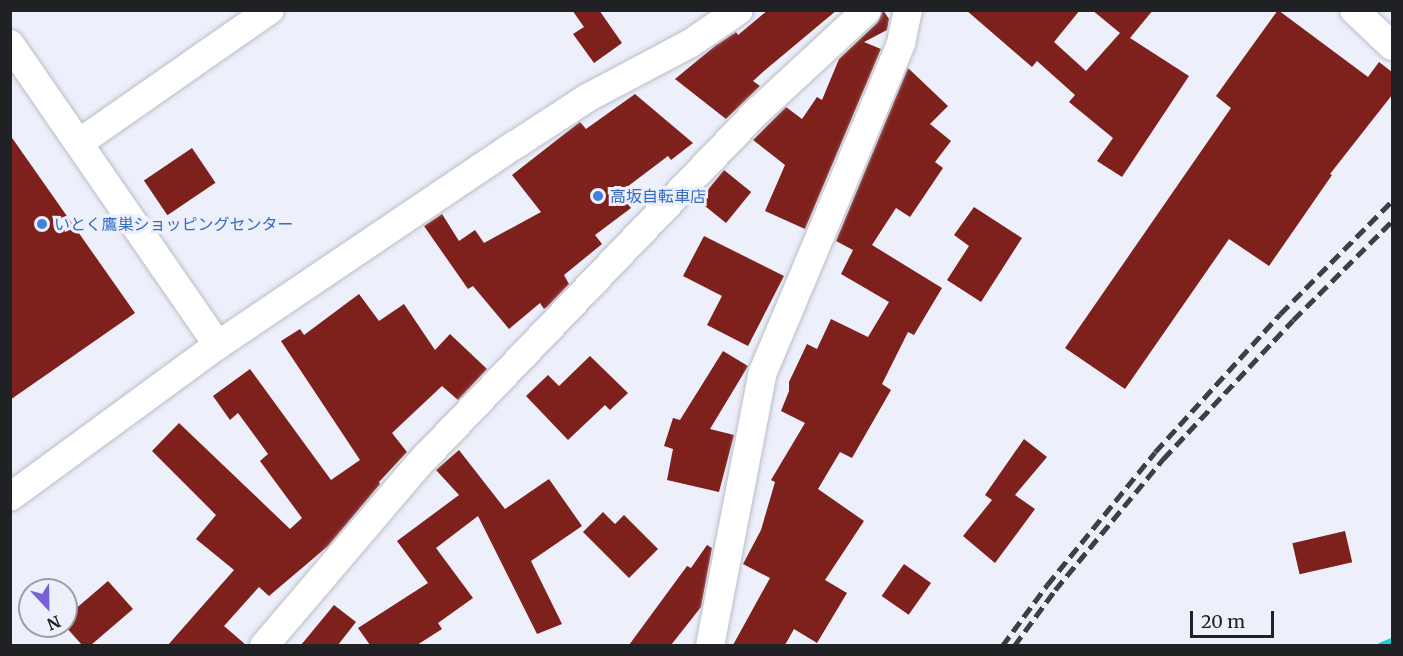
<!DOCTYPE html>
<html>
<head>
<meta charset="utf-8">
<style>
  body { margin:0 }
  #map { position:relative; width:1403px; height:656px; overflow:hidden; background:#edf0fb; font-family:Merriweather,"Noto Sans JP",serif }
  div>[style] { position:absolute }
  .stream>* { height:8px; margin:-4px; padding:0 4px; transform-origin:4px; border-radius:4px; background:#19ceda }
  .building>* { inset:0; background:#7e201b; transform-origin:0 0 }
  .roads { filter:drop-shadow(0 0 2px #babdc7) drop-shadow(0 0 2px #babdc7) }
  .minor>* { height:28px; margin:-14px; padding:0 14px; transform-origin:14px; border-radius:14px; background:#fff }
  .rail>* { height:4.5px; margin-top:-2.25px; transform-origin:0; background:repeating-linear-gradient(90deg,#3e3f44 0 12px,transparent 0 18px) }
  .dots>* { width:16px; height:16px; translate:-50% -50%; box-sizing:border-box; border:3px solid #edf0fb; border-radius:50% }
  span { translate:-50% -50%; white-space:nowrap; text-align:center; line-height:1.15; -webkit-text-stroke:6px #edf0fb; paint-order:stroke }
  .shop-label { font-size:16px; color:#366cbe }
  .left { translate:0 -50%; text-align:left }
  .frame { position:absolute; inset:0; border:12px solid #202125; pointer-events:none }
  .north { position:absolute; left:18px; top:578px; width:60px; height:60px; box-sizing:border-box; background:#edf0fb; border:2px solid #9b9da5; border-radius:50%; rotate:158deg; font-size:16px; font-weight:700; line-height:24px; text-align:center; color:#202125 }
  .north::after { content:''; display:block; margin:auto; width:21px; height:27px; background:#795fda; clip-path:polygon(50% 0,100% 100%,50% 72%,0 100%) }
  .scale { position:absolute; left:1190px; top:611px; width:84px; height:27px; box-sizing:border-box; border:3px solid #202125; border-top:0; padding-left:8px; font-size:18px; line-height:21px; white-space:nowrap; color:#202125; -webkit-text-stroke:4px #edf0fb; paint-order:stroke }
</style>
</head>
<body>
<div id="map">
  <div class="stream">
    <div style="left:1382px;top:646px;width:11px;rotate:-22deg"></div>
  </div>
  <div class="building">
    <div style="clip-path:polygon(572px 10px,599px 10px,622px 43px,594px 63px,573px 34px,584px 27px)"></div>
    <div style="clip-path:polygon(768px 10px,837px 10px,764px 71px,753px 81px,760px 86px,726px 119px,675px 79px,715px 46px,736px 32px,738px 35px)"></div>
    <div style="clip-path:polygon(883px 10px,889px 19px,887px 30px,864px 42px,881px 49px,805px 229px,765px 211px,785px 165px,753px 140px,786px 107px,802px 119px,817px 97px,822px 100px,839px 59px,878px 22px)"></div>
    <div style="clip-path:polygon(966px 10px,1080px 10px,1054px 42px,1086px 71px,1120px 33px,1092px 10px,1153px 10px,1130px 38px,1189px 76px,1122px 177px,1097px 161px,1113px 138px,1069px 102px,1075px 95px,1037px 61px,1032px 67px)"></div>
    <div style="clip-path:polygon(1278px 10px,1368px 77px,1379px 62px,1392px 72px,1392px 95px,1330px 174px,1332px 175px,1269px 266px,1229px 239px,1125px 389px,1065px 348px,1231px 108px,1216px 96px)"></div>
    <div style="clip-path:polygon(908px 68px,948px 106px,930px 124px,951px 141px,935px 162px,943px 168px,910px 217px,896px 208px,872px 245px,942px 288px,914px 335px,908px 332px,882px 384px,891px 390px,852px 458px,840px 452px,818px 489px,864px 521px,825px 580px,847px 593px,817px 643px,794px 629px,785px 645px,733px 645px,770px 578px,743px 564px,761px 530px,775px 482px,771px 480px,805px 423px,781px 411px,789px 391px,789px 382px,807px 344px,817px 349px,831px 319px,868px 337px,889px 302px,841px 274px,853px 250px,836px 241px)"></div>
    <div style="clip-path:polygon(635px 94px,693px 143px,671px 160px,668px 156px,619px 193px,631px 208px,595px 235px,602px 244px,564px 275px,569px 284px,547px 307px,544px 309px,540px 303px,509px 329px,473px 286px,468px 289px,424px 226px,442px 214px,459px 241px,475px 230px,484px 243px,541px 212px,512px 175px,576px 125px,580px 122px,586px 129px)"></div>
    <div style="clip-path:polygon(10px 135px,135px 313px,10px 400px)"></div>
    <div style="left:192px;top:148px;width:42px;height:58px;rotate:56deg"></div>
    <div style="left:724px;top:170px;width:35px;height:40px;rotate:39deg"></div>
    <div style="clip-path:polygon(974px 207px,1022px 238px,981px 302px,947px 280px,969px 246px,954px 235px)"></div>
    <div style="clip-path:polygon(704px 236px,784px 276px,748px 346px,707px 325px,722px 296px,683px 276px)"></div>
    <div style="clip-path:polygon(359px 294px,379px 321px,404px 304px,435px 350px,450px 334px,487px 369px,458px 400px,442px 386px,392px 433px,407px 452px,379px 482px,380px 484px,328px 546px,269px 596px,259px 587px,224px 626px,246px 645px,168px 645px,234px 570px,196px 539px,216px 515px,152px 451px,179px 423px,290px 529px,302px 518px,260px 461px,268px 454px,238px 413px,230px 420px,213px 396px,250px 369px,331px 480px,360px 460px,281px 341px,300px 329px,304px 335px)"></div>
    <div style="clip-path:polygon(723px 351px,748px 366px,710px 429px,734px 435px,719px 492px,667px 480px,673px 449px,664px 446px,673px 418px,680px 420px)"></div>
    <div style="clip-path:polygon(590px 356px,628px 393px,610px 410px,605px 405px,568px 440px,526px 396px,548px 375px,559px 386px)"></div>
    <div style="clip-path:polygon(1024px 439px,1047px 457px,1015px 495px,1035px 509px,995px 563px,963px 536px,992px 500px,985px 495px)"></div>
    <div style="clip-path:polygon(459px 450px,505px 509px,549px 479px,582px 526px,531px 561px,562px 624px,537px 634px,478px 516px,436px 548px,473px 598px,438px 623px,442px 629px,417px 645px,370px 645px,358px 628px,428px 583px,397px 541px,459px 495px,436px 470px)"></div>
    <div style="clip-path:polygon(603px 512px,615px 524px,624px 515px,658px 549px,629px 578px,583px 532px)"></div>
    <div style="left:1345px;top:531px;width:32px;height:54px;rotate:77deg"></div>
    <div style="clip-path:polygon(707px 545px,712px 548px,701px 607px,671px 645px,629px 645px,687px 566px,691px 568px)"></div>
    <div style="left:904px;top:564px;width:33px;height:39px;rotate:35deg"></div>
    <div style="clip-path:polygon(108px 581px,133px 609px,91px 645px,82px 645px,65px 626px,66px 617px)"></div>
    <div style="clip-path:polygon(334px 605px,356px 622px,338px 645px,301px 645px)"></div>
  </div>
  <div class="roads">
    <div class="minor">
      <div style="left:1354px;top:10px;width:52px;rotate:43.5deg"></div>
      <div style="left:10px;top:44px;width:366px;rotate:55.4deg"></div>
      <div style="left:79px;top:143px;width:233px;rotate:-34.9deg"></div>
      <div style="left:10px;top:497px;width:258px;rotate:-36.2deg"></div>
      <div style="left:218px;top:345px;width:358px;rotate:-34deg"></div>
      <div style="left:515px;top:145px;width:88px;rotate:-33deg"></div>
      <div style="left:589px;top:97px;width:115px;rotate:-27.9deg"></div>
      <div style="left:691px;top:43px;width:58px;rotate:-34.5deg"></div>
      <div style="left:264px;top:646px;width:238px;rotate:-49.6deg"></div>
      <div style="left:418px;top:465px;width:492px;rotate:-46.2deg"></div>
      <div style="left:759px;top:110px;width:147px;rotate:-42.8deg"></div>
      <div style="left:710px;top:646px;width:279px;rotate:-79.1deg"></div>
      <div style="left:763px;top:372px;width:357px;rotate:-67.2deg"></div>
      <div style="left:901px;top:43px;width:34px;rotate:-78deg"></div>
    </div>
  </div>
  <div class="rail">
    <div style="left:1002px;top:646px;width:76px;rotate:-53.6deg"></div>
    <div style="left:1047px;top:585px;width:171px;rotate:-50.9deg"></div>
    <div style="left:1155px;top:452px;width:186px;rotate:-47.8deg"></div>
    <div style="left:1280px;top:314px;width:159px;rotate:-45.3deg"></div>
    <div style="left:1014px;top:646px;width:69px;rotate:-53.8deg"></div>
    <div style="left:1055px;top:590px;width:170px;rotate:-50.5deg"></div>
    <div style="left:1163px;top:459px;width:190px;rotate:-46.9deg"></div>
    <div style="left:1293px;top:320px;width:140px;rotate:-45deg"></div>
  </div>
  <div class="dots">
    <div style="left:598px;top:196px;background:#3f7fe0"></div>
    <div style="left:42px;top:224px;background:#3f7fe0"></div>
  </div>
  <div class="shop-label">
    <span class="left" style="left:610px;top:196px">高坂自転車店</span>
    <span class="left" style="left:54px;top:224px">いとく鷹巣ショッピングセンター</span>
  </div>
  <div class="frame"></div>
  <div class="north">N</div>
  <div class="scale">20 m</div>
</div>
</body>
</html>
